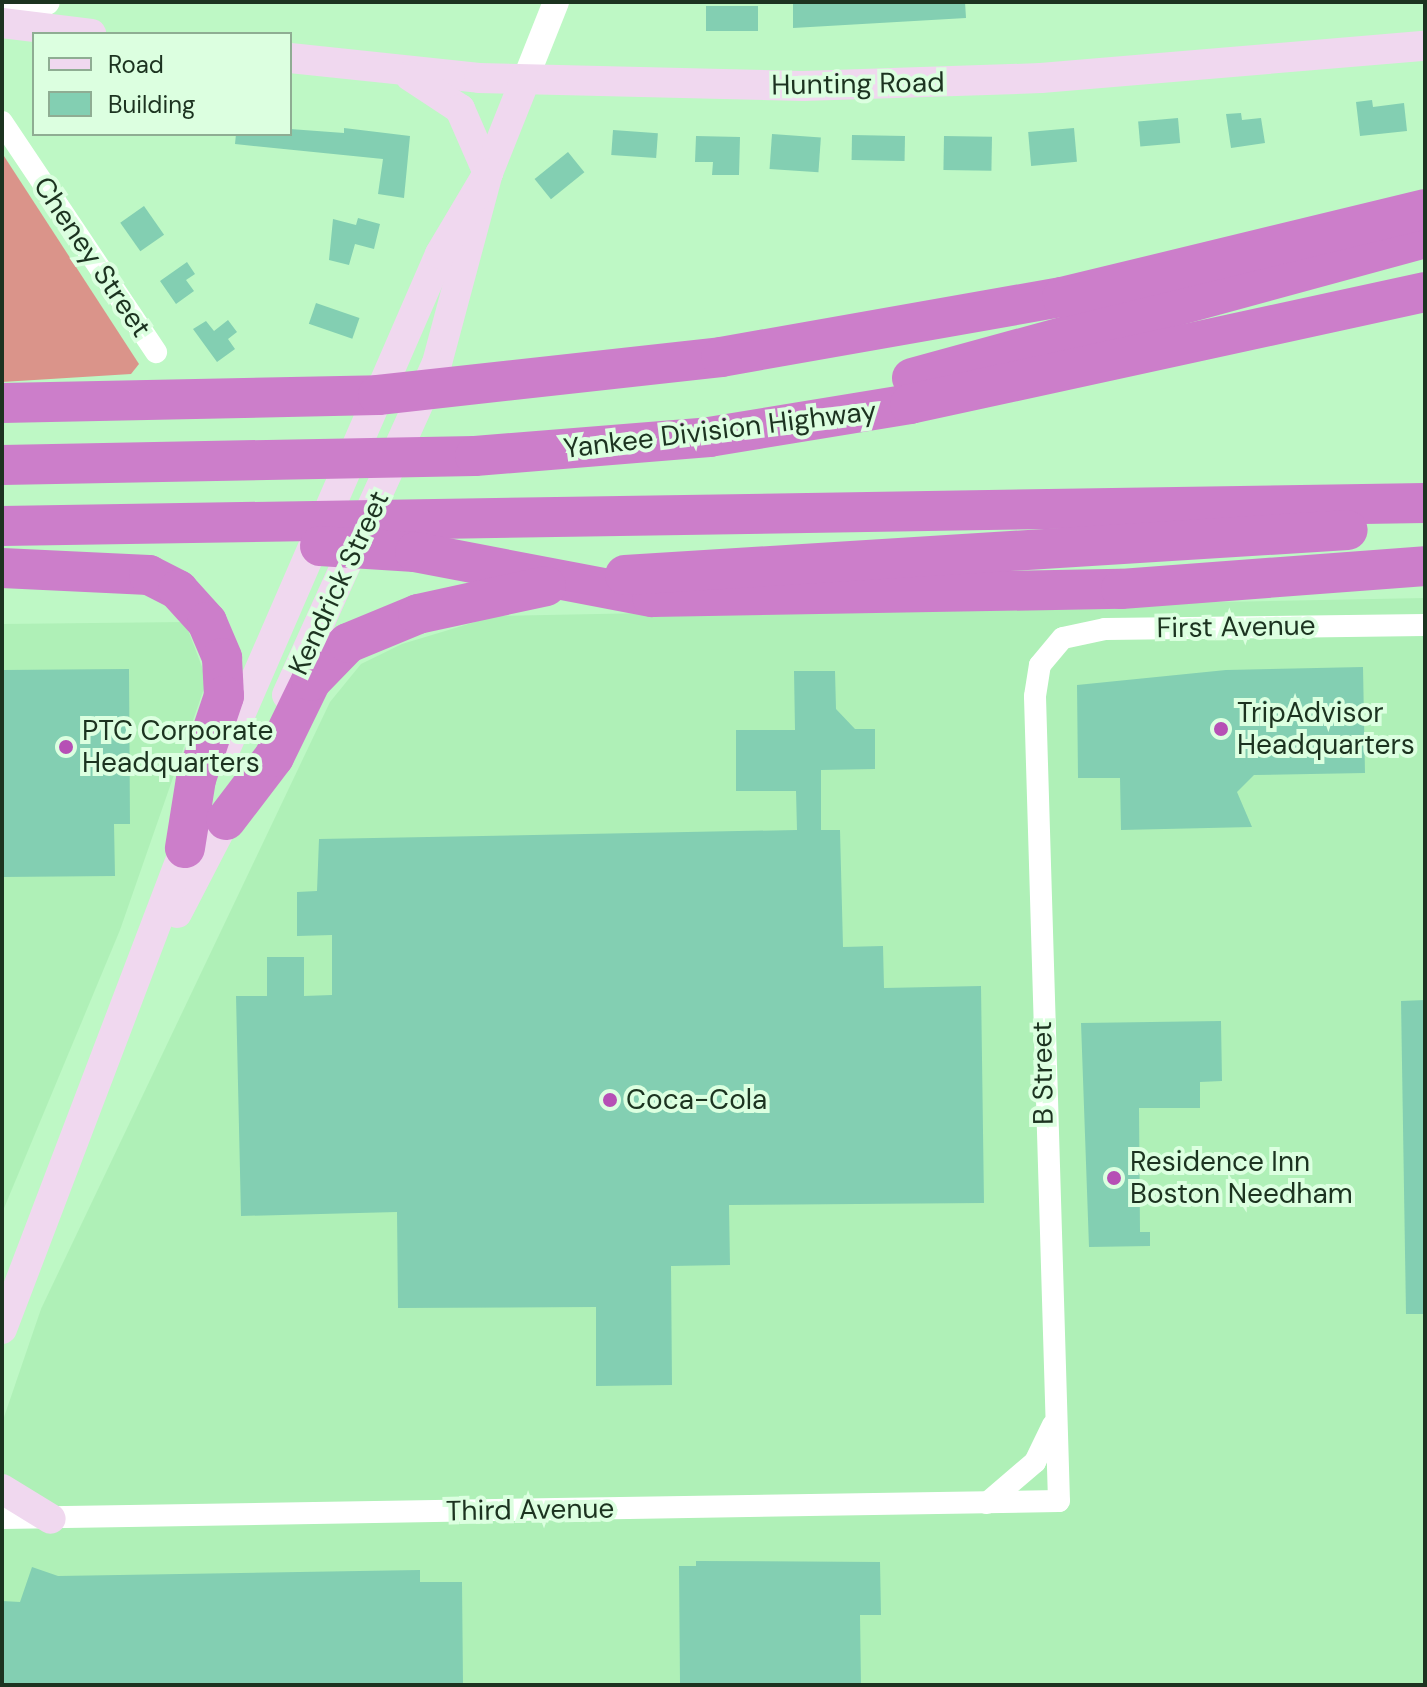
<!DOCTYPE html>
<html>
<head>
<meta charset="utf-8">
<style>
  body { margin:0 }
  #map { position:relative; width:1427px; height:1687px; overflow:hidden; background:#bef8c5; font-family:"DM Sans",sans-serif }
  div>[style] { position:absolute }
  .built>* { inset:0; background:#aff0b7 }
  .forest>* { inset:0; background:#da948a }
  .building>* { inset:0; background:#83cfb2; transform-origin:0 0 }
  .minor>* { height:22px; margin:-11px; padding:0 11px; transform-origin:11px; border-radius:11px; background:#fff }
  .tertiary>* { height:26px; margin:-13px; padding:0 13px; transform-origin:13px; border-radius:13px; background:#fff }
  .secondary>* { height:30px; margin:-15px; padding:0 15px; transform-origin:15px; border-radius:15px; background:#f0d8ef }
  .motorway>* { height:40px; margin:-20px; padding:0 20px; transform-origin:20px; border-radius:20px; background:#cc7eca }
  .dots>* { width:22px; height:22px; translate:-50% -50%; box-sizing:border-box; border:4px solid #dcffe0; border-radius:50% }
  span { translate:-50% -50%; white-space:nowrap; text-align:center; line-height:1.15; -webkit-text-stroke:8px #dcffe0; paint-order:stroke }
  .street-label { font-size:28px; color:#1c3320 }
  .poi-label { font-size:28px; color:#1c3320 }
  .left { translate:0 -50%; text-align:left }
  .frame { position:absolute; inset:0; border:4px solid #1c3320; pointer-events:none }
  .legend { position:absolute; left:32px; top:32px; width:260px; height:104px; box-sizing:border-box; background:#dcffe0; border:2px solid #8fad93; margin:0; padding:10px 14px; list-style:none; font-size:24px; color:#1c3320 }
  .legend li { display:flex; align-items:center; gap:16px; height:40px }
  .legend b { width:40px; border:2px solid #8fad93 }
</style>
</head>
<body>
<div id="map">
  <div class="built">
    <div style="clip-path:polygon(1425px 598px,1425px 1685px,2px 1685px,2px 1423px,41px 1309px,330px 702px,361px 664px,402px 644px,495px 616px)"></div>
    <div style="clip-path:polygon(185px 622px,207px 680px,120px 930px,2px 1213px,2px 624px)"></div>
  </div>
  <div class="forest">
    <div style="clip-path:polygon(2px 153px,139px 364px,131px 374px,2px 382px)"></div>
  </div>
  <div class="building">
    <div style="clip-path:polygon(965px 2px,966px 18px,793px 28px,793px 4px)"></div>
    <div style="left:758px;top:6px;width:25px;height:52px;rotate:90deg"></div>
    <div style="clip-path:polygon(1372px 100px,1373px 107px,1404px 103px,1407px 131px,1360px 136px,1356px 102px)"></div>
    <div style="clip-path:polygon(1241px 113px,1242px 120px,1261px 118px,1265px 143px,1231px 148px,1226px 114px)"></div>
    <div style="left:1178px;top:118px;width:25px;height:40px;rotate:85deg"></div>
    <div style="clip-path:polygon(344px 128px,410px 136px,404px 198px,378px 194px,383px 159px,235px 144px,236px 134px,290px 134px,290px 129px,344px 133px)"></div>
    <div style="left:1074px;top:128px;width:34px;height:46px;rotate:85deg"></div>
    <div style="left:613px;top:130px;width:45px;height:25px;rotate:4deg"></div>
    <div style="left:772px;top:134px;width:49px;height:35px;rotate:4deg"></div>
    <div style="left:852px;top:135px;width:53px;height:25px;rotate:1deg"></div>
    <div style="clip-path:polygon(696px 136px,740px 137px,739px 175px,712px 175px,713px 162px,695px 162px)"></div>
    <div style="left:944px;top:136px;width:48px;height:34px;rotate:1deg"></div>
    <div style="left:568px;top:152px;width:26px;height:43px;rotate:51deg"></div>
    <div style="left:144px;top:206px;width:35px;height:29px;rotate:55deg"></div>
    <div style="clip-path:polygon(358px 218px,380px 224px,374px 249px,355px 244px,349px 265px,329px 260px,333px 219px,356px 225px)"></div>
    <div style="clip-path:polygon(187px 262px,195px 274px,186px 280px,194px 291px,176px 304px,160px 281px)"></div>
    <div style="left:316px;top:303px;width:46px;height:22px;rotate:19deg"></div>
    <div style="clip-path:polygon(228px 320px,237px 332px,228px 339px,235px 349px,217px 362px,193px 329px,206px 321px,214px 331px)"></div>
    <div style="clip-path:polygon(1363px 667px,1365px 773px,1254px 775px,1237px 792px,1252px 827px,1121px 830px,1120px 778px,1078px 778px,1077px 685px,1226px 670px)"></div>
    <div style="clip-path:polygon(129px 669px,130px 824px,114px 824px,115px 876px,2px 877px,2px 670px)"></div>
    <div style="clip-path:polygon(794px 671px,835px 671px,836px 709px,855px 729px,875px 729px,875px 769px,821px 770px,821px 830px,840px 830px,843px 947px,883px 946px,884px 988px,981px 986px,984px 1203px,729px 1205px,730px 1265px,671px 1266px,672px 1385px,596px 1386px,596px 1307px,398px 1308px,397px 1212px,241px 1216px,236px 996px,267px 996px,267px 957px,304px 957px,304px 996px,332px 995px,332px 935px,297px 936px,297px 892px,317px 891px,319px 839px,797px 830px,796px 791px,736px 791px,736px 730px,795px 730px)"></div>
    <div style="clip-path:polygon(1425px 1000px,1425px 1314px,1406px 1314px,1401px 1001px)"></div>
    <div style="clip-path:polygon(1221px 1021px,1222px 1081px,1200px 1082px,1200px 1108px,1139px 1108px,1140px 1232px,1150px 1232px,1150px 1246px,1089px 1247px,1081px 1023px)"></div>
    <div style="clip-path:polygon(696px 1561px,880px 1562px,881px 1615px,860px 1615px,861px 1685px,680px 1685px,679px 1566px,696px 1566px)"></div>
    <div style="clip-path:polygon(32px 1567px,58px 1576px,420px 1570px,420px 1582px,462px 1582px,463px 1685px,2px 1685px,2px 1601px,20px 1602px)"></div>
  </div>
  <div class="minor">
    <div style="left:2px;top:122px;width:277px;rotate:56.2deg"></div>
    <div style="left:987px;top:1503px;width:63px;rotate:-40.5deg"></div>
    <div style="left:1035px;top:1462px;width:41px;rotate:-64.1deg"></div>
    <div style="left:2px;top:1518px;width:1057px;rotate:-0.92deg"></div>
    <div style="left:1059px;top:1501px;width:805px;rotate:-91.71deg"></div>
    <div style="left:1035px;top:696px;width:31px;rotate:-81deg"></div>
    <div style="left:1040px;top:665px;width:35px;rotate:-50deg"></div>
    <div style="left:1063px;top:638px;width:43px;rotate:-12.1deg"></div>
    <div style="left:1105px;top:629px;width:320px;rotate:-0.7deg"></div>
  </div>
  <div class="tertiary">
    <div style="left:2px;top:13px;width:46px;rotate:-13.7deg"></div>
    <div style="left:525px;top:80px;width:84px;rotate:-68.3deg"></div>
  </div>
  <div class="secondary">
    <div style="left:2px;top:23px;width:90px;rotate:7deg"></div>
    <div style="left:290px;top:58px;width:190px;rotate:6deg"></div>
    <div style="left:479px;top:78px;width:324px;rotate:1.4deg"></div>
    <div style="left:803px;top:86px;width:238px;rotate:-1.9deg"></div>
    <div style="left:1041px;top:78px;width:385px;rotate:-4.8deg"></div>
    <div style="left:410px;top:76px;width:60px;rotate:33.4deg"></div>
    <div style="left:460px;top:109px;width:70px;rotate:66.4deg"></div>
    <div style="left:287px;top:695px;width:364px;rotate:-65.7deg"></div>
    <div style="left:437px;top:363px;width:197px;rotate:-75deg"></div>
    <div style="left:488px;top:173px;width:100px;rotate:-68.3deg"></div>
    <div style="left:224px;top:752px;width:543px;rotate:-66.55deg"></div>
    <div style="left:440px;top:254px;width:94px;rotate:-59.3deg"></div>
    <div style="left:177px;top:913px;width:124px;rotate:-62.6deg"></div>
    <div style="left:2px;top:1329px;width:534px;rotate:-69.16deg"></div>
    <div style="left:2px;top:1489px;width:57px;rotate:31.5deg"></div>
  </div>
  <div class="motorway">
    <div style="left:912px;top:378px;width:532px;rotate:-15.26deg"></div>
    <div style="left:2px;top:403px;width:376px;rotate:-1.2deg"></div>
    <div style="left:378px;top:395px;width:345px;rotate:-6.3deg"></div>
    <div style="left:721px;top:357px;width:346px;rotate:-10deg"></div>
    <div style="left:1062px;top:297px;width:374px;rotate:-13.6deg"></div>
    <div style="left:2px;top:465px;width:473px;rotate:-1.1deg"></div>
    <div style="left:475px;top:456px;width:235px;rotate:-4.6deg"></div>
    <div style="left:709px;top:437px;width:204px;rotate:-9.3deg"></div>
    <div style="left:910px;top:404px;width:527px;rotate:-12.27deg"></div>
    <div style="left:2px;top:526px;width:1423px;rotate:-0.93deg"></div>
    <div style="left:320px;top:546px;width:95px;rotate:3.6deg"></div>
    <div style="left:415px;top:552px;width:241px;rotate:10.8deg"></div>
    <div style="left:652px;top:597px;width:469px;rotate:-1deg"></div>
    <div style="left:1121px;top:589px;width:305px;rotate:-4.3deg"></div>
    <div style="left:2px;top:568px;width:147px;rotate:2.7deg"></div>
    <div style="left:149px;top:575px;width:33px;rotate:27deg"></div>
    <div style="left:178px;top:590px;width:43px;rotate:47.8deg"></div>
    <div style="left:207px;top:622px;width:39px;rotate:67deg"></div>
    <div style="left:222px;top:658px;width:38px;rotate:87deg"></div>
    <div style="left:224px;top:696px;width:88px;rotate:108.6deg"></div>
    <div style="left:196px;top:779px;width:70px;rotate:99.1deg"></div>
    <div style="left:625px;top:575px;width:724px;rotate:-3.56deg"></div>
    <div style="left:226px;top:820px;width:79px;rotate:-52.7deg"></div>
    <div style="left:274px;top:757px;width:85px;rotate:-64deg"></div>
    <div style="left:311px;top:681px;width:53px;rotate:-45.8deg"></div>
    <div style="left:348px;top:643px;width:76px;rotate:-22.5deg"></div>
    <div style="left:418px;top:614px;width:131px;rotate:-12.3deg"></div>
  </div>
  <div class="dots">
    <div style="left:1221px;top:729px;background:#b650b5"></div>
    <div style="left:66px;top:747px;background:#b650b5"></div>
    <div style="left:610px;top:1100px;background:#b650b5"></div>
    <div style="left:1114px;top:1178px;background:#b650b5"></div>
  </div>
  <div class="street-label">
    <span style="left:858px;top:84px;rotate:-1deg">Hunting Road</span>
    <span style="left:92px;top:257px;rotate:56deg">Cheney Street</span>
    <span style="left:720px;top:430px;rotate:-7deg">Yankee Division Highway</span>
    <span style="left:339px;top:583px;rotate:-65deg">Kendrick Street</span>
    <span style="left:1236px;top:627px;rotate:-1deg">First Avenue</span>
    <span style="left:1043px;top:1073px;rotate:-91deg">B Street</span>
    <span style="left:530px;top:1510px;rotate:-1deg">Third Avenue</span>
  </div>
  <div class="poi-label">
    <span class="left" style="left:1237px;top:729px">TripAdvisor<br>Headquarters</span>
    <span class="left" style="left:82px;top:747px">PTC Corporate<br>Headquarters</span>
    <span class="left" style="left:626px;top:1100px">Coca-Cola</span>
    <span class="left" style="left:1130px;top:1178px">Residence Inn<br>Boston Needham</span>
  </div>
  <div class="frame"></div>
  <ul class="legend">
  <li><b style="height:10px;background:#f0d8ef"></b>Road</li>
  <li><b style="height:22px;background:#83cfb2"></b>Building</li>
  </ul>
</div>
</body>
</html>
